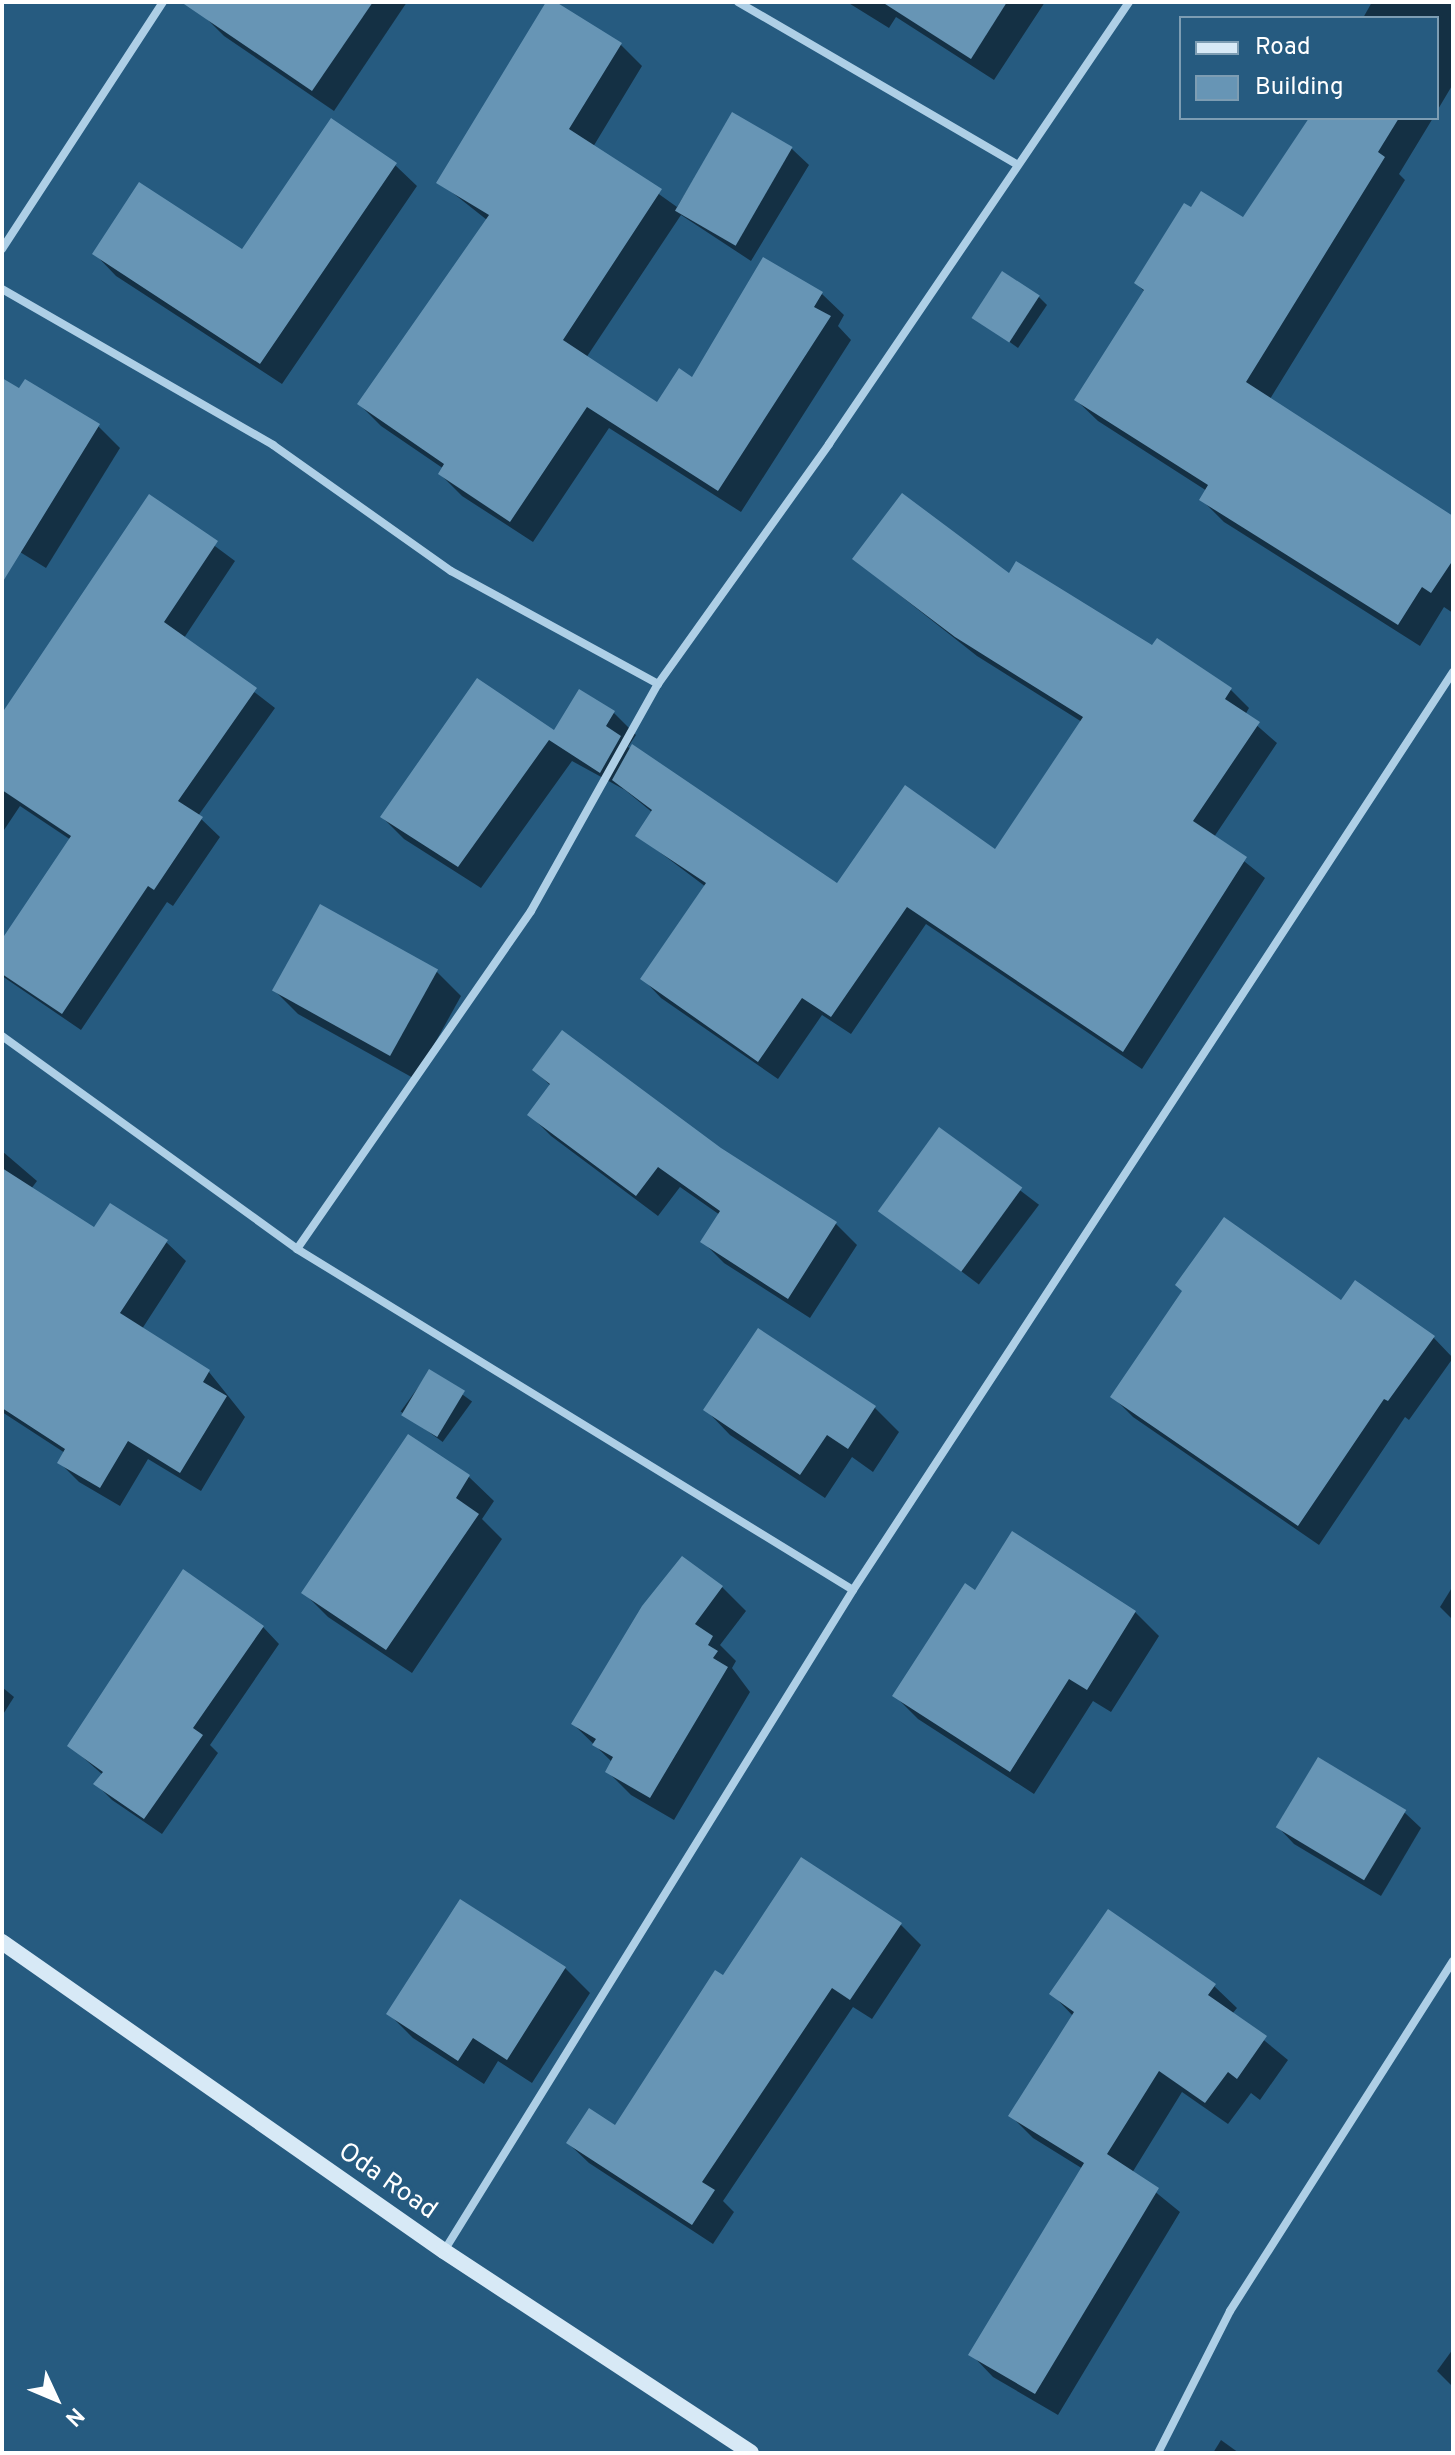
<!DOCTYPE html>
<html>
<head>
<meta charset="utf-8">
<style>
  body { margin:0 }
  #map { position:relative; width:1455px; height:2455px; overflow:hidden; background:#265b80; font-family:Overpass,sans-serif }
  div>[style] { position:absolute }
  .shadow>* { inset:0; background:#0007; transform-origin:0 0 }
  .building>* { inset:0; background:#6795b5; transform-origin:0 0 }
  .street>* { height:8px; margin:-4px; padding:0 4px; transform-origin:4px; border-radius:4px; background:#aecfe6 }
  .secondary>* { height:16px; margin:-8px; padding:0 8px; transform-origin:8px; border-radius:8px; background:#d7e9f6 }
  span { translate:-50% -50%; white-space:nowrap; text-align:center; line-height:1.15; -webkit-text-stroke:7px #265b80; paint-order:stroke }
  .street-label { font-size:26px; color:#fff }
  .frame { position:absolute; inset:0; border:4px solid #fff; pointer-events:none }
  .legend { position:absolute; left:1179px; top:16px; width:260px; height:104px; box-sizing:border-box; background:#265b80; border:2px solid #7d9db3; margin:0; padding:10px 14px; list-style:none; font-size:24px; color:#fff }
  .legend li { display:flex; align-items:center; gap:16px; height:40px }
  .legend b { width:40px; border:2px solid #7d9db3 }
  .north { position:absolute; left:16px; top:2359px; width:80px; height:80px; -webkit-text-stroke:6px #265b80; paint-order:stroke; rotate:134deg; font-size:22px; font-weight:700; line-height:32px; text-align:center; color:#fff }
  .north::after { content:''; display:block; margin:auto; width:28px; height:36px; background:#fff; clip-path:polygon(50% 0,100% 100%,50% 72%,0 100%) }
</style>
</head>
<body>
<div id="map">
  <div class="shadow">
    <div style="clip-path:polygon(211px 2px,407px 2px,334px 111px,224px 36px,203px 15px)"></div>
    <div style="clip-path:polygon(549px 2px,620px 44px,642px 66px,593px 147px,677px 207px,733px 115px,792px 149px,809px 165px,751px 261px,681px 215px,586px 358px,658px 405px,822px 294px,844px 315px,838px 326px,851px 340px,741px 512px,609px 428px,533px 542px,462px 496px,440px 474px,444px 469px,381px 426px,359px 404px,487px 220px,439px 182px)"></div>
    <div style="clip-path:polygon(847px 2px,1045px 2px,994px 80px,896px 17px,889px 28px)"></div>
    <div style="clip-path:polygon(1372px 2px,1453px 2px,1453px 84px,1437px 111px,1437px 18px,1363px 18px)"></div>
    <div style="clip-path:polygon(1311px 118px,1433px 118px,1399px 174px,1405px 180px,1270px 399px,1453px 519px,1453px 613px,1444px 607px,1420px 646px,1224px 522px,1202px 500px,1207px 491px,1098px 421px,1076px 400px,1145px 292px,1136px 283px,1191px 209px,1244px 220px)"></div>
    <div style="clip-path:polygon(395px 165px,417px 186px,282px 384px,116px 276px,95px 254px,243px 252px)"></div>
    <div style="clip-path:polygon(1039px 297px,1047px 305px,1018px 348px,975px 317px)"></div>
    <div style="clip-path:polygon(2px 380px,98px 426px,120px 448px,46px 568px,2px 541px)"></div>
    <div style="clip-path:polygon(149px 497px,235px 561px,184px 638px,275px 708px,198px 816px,220px 837px,173px 906px,167px 902px,81px 1030px,2px 976px,2px 942px,71px 840px,20px 806px,2px 833px,2px 717px)"></div>
    <div style="clip-path:polygon(854px 559px,1009px 576px,1231px 690px,1249px 708px,1245px 715px,1277px 743px,1214px 837px,1265px 878px,1142px 1069px,926px 924px,851px 1034px,822px 1015px,778px 1079px,661px 998px,643px 979px,706px 887px,637px 835px,653px 813px,625px 790px,572px 761px,481px 888px,404px 839px,382px 817px,554px 733px,614px 713px,636px 735px,628px 747px,632px 750px,838px 886px,996px 852px,1082px 722px,977px 656px)"></div>
    <div style="clip-path:polygon(437px 972px,461px 996px,415px 1079px,298px 1014px,274px 990px)"></div>
    <div style="clip-path:polygon(534px 1070px,719px 1150px,836px 1224px,857px 1245px,810px 1318px,724px 1263px,703px 1242px,720px 1215px,680px 1187px,658px 1216px,551px 1136px,530px 1115px,551px 1086px)"></div>
    <div style="left:940px;top:1130px;width:124px;height:100px;rotate:37deg"></div>
    <div style="clip-path:polygon(2px 1151px,37px 1181px,31px 1189px,95px 1230px,166px 1242px,186px 1261px,142px 1329px,209px 1372px,245px 1417px,201px 1491px,148px 1459px,120px 1506px,79px 1482px,59px 1462px,65px 1453px,2px 1412px)"></div>
    <div style="clip-path:polygon(1342px 1303px,1433px 1337px,1453px 1358px,1409px 1420px,1405px 1417px,1319px 1545px,1133px 1417px,1113px 1397px)"></div>
    <div style="clip-path:polygon(759px 1331px,875px 1408px,899px 1432px,873px 1472px,852px 1457px,825px 1498px,730px 1435px,706px 1410px)"></div>
    <div style="left:430px;top:1371px;width:52px;height:50px;rotate:36deg"></div>
    <div style="clip-path:polygon(409px 1437px,469px 1477px,494px 1501px,482px 1519px,502px 1539px,412px 1673px,328px 1617px,303px 1592px)"></div>
    <div style="clip-path:polygon(1012px 1534px,1135px 1612px,1159px 1636px,1111px 1712px,1093px 1701px,1034px 1794px,918px 1719px,895px 1696px,975px 1593px)"></div>
    <div style="clip-path:polygon(1453px 1586px,1453px 1620px,1440px 1607px)"></div>
    <div style="clip-path:polygon(722px 1587px,746px 1611px,720px 1645px,736px 1661px,732px 1668px,750px 1692px,674px 1820px,631px 1795px,607px 1771px,612px 1762px,573px 1724px)"></div>
    <div style="clip-path:polygon(263px 1627px,279px 1644px,210px 1745px,218px 1753px,162px 1834px,112px 1800px,96px 1784px,103px 1775px,70px 1746px)"></div>
    <div style="clip-path:polygon(2px 1687px,14px 1697px,2px 1716px)"></div>
    <div style="clip-path:polygon(1404px 1812px,1421px 1828px,1381px 1896px,1294px 1844px,1278px 1827px)"></div>
    <div style="clip-path:polygon(901px 1925px,921px 1945px,872px 2019px,853px 2007px,723px 2201px,734px 2212px,713px 2244px,589px 2163px,568px 2143px,615px 2128px,723px 1978px)"></div>
    <div style="clip-path:polygon(565px 1968px,590px 1993px,532px 2083px,498px 2061px,484px 2084px,413px 2038px,389px 2014px)"></div>
    <div style="clip-path:polygon(1214px 1986px,1237px 2008px,1232px 2014px,1288px 2060px,1260px 2100px,1251px 2093px,1228px 2124px,1182px 2092px,1132px 2173px,1180px 2212px,1058px 2415px,993px 2377px,971px 2354px,1083px 2169px,1033px 2138px,1011px 2116px,1073px 2016px,1052px 1994px)"></div>
    <div style="clip-path:polygon(1453px 2349px,1453px 2387px,1437px 2371px)"></div>
    <div style="clip-path:polygon(1221px 2440px,1239px 2453px,1213px 2453px)"></div>
  </div>
  <div class="building">
    <div style="clip-path:polygon(181px 2px,373px 2px,312px 91px)"></div>
    <div style="clip-path:polygon(546px 2px,556px 2px,622px 43px,569px 129px,662px 189px,563px 340px,657px 402px,679px 368px,692px 377px,763px 257px,823px 292px,814px 307px,831px 316px,718px 491px,587px 407px,510px 522px,438px 474px,444px 464px,357px 404px,489px 215px,436px 183px)"></div>
    <div style="clip-path:polygon(882px 2px,1007px 2px,971px 59px)"></div>
    <div style="left:732px;top:112px;width:70px;height:114px;rotate:30deg"></div>
    <div style="clip-path:polygon(331px 118px,397px 163px,260px 364px,92px 254px,139px 182px,242px 249px)"></div>
    <div style="clip-path:polygon(1309px 118px,1399px 118px,1378px 152px,1385px 157px,1246px 382px,1453px 516px,1453px 560px,1431px 593px,1422px 587px,1398px 625px,1199px 500px,1208px 485px,1074px 400px,1144px 290px,1134px 283px,1184px 203px,1191px 207px,1201px 191px,1243px 217px)"></div>
    <div style="left:1002px;top:271px;width:45px;height:56px;rotate:33deg"></div>
    <div style="clip-path:polygon(2px 378px,19px 388px,25px 379px,100px 424px,2px 583px)"></div>
    <div style="clip-path:polygon(902px 493px,1009px 573px,1016px 561px,1152px 645px,1157px 638px,1232px 688px,1225px 699px,1260px 722px,1193px 821px,1247px 857px,1123px 1052px,907px 907px,831px 1017px,802px 998px,758px 1062px,640px 979px,706px 883px,635px 836px,652px 810px,612px 780px,632px 744px,837px 883px,905px 785px,995px 849px,1083px 717px,955px 637px,852px 559px)"></div>
    <div style="clip-path:polygon(149px 494px,218px 541px,164px 622px,257px 688px,178px 801px,203px 817px,154px 890px,148px 886px,62px 1014px,2px 974px,2px 939px,71px 836px,2px 790px,2px 713px)"></div>
    <div style="clip-path:polygon(477px 678px,554px 730px,579px 689px,615px 711px,606px 726px,621px 736px,600px 773px,549px 740px,458px 867px,380px 817px)"></div>
    <div style="left:320px;top:904px;width:135px;height:99px;rotate:29deg"></div>
    <div style="clip-path:polygon(562px 1030px,721px 1148px,837px 1222px,788px 1299px,700px 1242px,720px 1211px,658px 1167px,636px 1196px,527px 1115px,550px 1084px,532px 1070px)"></div>
    <div style="left:939px;top:1127px;width:103px;height:104px;rotate:36deg"></div>
    <div style="clip-path:polygon(2px 1168px,94px 1227px,110px 1203px,168px 1240px,120px 1313px,210px 1370px,203px 1382px,227px 1396px,180px 1473px,128px 1441px,100px 1488px,57px 1463px,65px 1449px,2px 1408px)"></div>
    <div style="clip-path:polygon(1224px 1217px,1341px 1300px,1355px 1280px,1435px 1336px,1388px 1401px,1384px 1399px,1298px 1526px,1110px 1397px,1182px 1291px,1175px 1285px)"></div>
    <div style="clip-path:polygon(758px 1328px,876px 1406px,848px 1449px,827px 1435px,800px 1475px,703px 1410px)"></div>
    <div style="left:429px;top:1369px;width:42px;height:54px;rotate:31deg"></div>
    <div style="clip-path:polygon(408px 1434px,470px 1475px,456px 1498px,479px 1514px,386px 1650px,301px 1593px)"></div>
    <div style="clip-path:polygon(1012px 1531px,1136px 1611px,1087px 1690px,1069px 1679px,1010px 1772px,892px 1696px,965px 1583px,975px 1590px)"></div>
    <div style="clip-path:polygon(682px 1556px,723px 1586px,695px 1624px,713px 1636px,708px 1645px,718px 1651px,713px 1658px,728px 1667px,650px 1798px,605px 1772px,613px 1757px,592px 1745px,596px 1739px,571px 1724px,642px 1606px)"></div>
    <div style="clip-path:polygon(183px 1569px,264px 1626px,193px 1728px,203px 1735px,144px 1819px,93px 1784px,103px 1772px,67px 1746px)"></div>
    <div style="left:1318px;top:1757px;width:103px;height:82px;rotate:31deg"></div>
    <div style="clip-path:polygon(801px 1857px,902px 1923px,850px 2000px,832px 1988px,702px 2182px,715px 2190px,692px 2225px,566px 2143px,589px 2108px,615px 2125px,715px 1970px,723px 1975px)"></div>
    <div style="clip-path:polygon(460px 1899px,566px 1967px,507px 2060px,473px 2038px,458px 2061px,386px 2014px)"></div>
    <div style="clip-path:polygon(1108px 1909px,1216px 1984px,1208px 1995px,1267px 2036px,1237px 2079px,1228px 2072px,1205px 2103px,1159px 2071px,1107px 2154px,1159px 2188px,1035px 2394px,968px 2355px,1084px 2163px,1008px 2116px,1074px 2012px,1049px 1994px)"></div>
  </div>
  <div class="street">
    <div style="left:738px;top:2px;width:320px;rotate:30.2deg"></div>
    <div style="left:2px;top:249px;width:295px;rotate:-56.9deg"></div>
    <div style="left:2px;top:289px;width:313px;rotate:29.9deg"></div>
    <div style="left:273px;top:445px;width:218px;rotate:35.3deg"></div>
    <div style="left:451px;top:571px;width:236px;rotate:28.6deg"></div>
    <div style="left:2px;top:1036px;width:364px;rotate:35.8deg"></div>
    <div style="left:297px;top:1249px;width:652px;rotate:31.52deg"></div>
    <div style="left:297px;top:1249px;width:411px;rotate:-55.3deg"></div>
    <div style="left:531px;top:911px;width:260px;rotate:-60.8deg"></div>
    <div style="left:658px;top:684px;width:295px;rotate:-54.5deg"></div>
    <div style="left:829px;top:444px;width:534px;rotate:-55.83deg"></div>
    <div style="left:444px;top:2251px;width:777px;rotate:-58.25deg"></div>
    <div style="left:853px;top:1590px;width:1097px;rotate:-56.83deg"></div>
    <div style="left:1158px;top:2453px;width:159px;rotate:-63.1deg"></div>
    <div style="left:1230px;top:2311px;width:415px;rotate:-57.5deg"></div>
  </div>
  <div class="secondary">
    <div style="left:2px;top:1942px;width:539px;rotate:34.96deg"></div>
    <div style="left:444px;top:2251px;width:367px;rotate:33.3deg"></div>
  </div>
  <div class="street-label">
    <span style="left:387px;top:2182px;rotate:35deg">Oda Road</span>
  </div>
  <div class="frame"></div>
  <ul class="legend">
  <li><b style="height:10px;background:#d7e9f6"></b>Road</li>
  <li><b style="height:22px;background:#6795b5"></b>Building</li>
  </ul>
  <div class="north">N</div>
</div>
</body>
</html>
